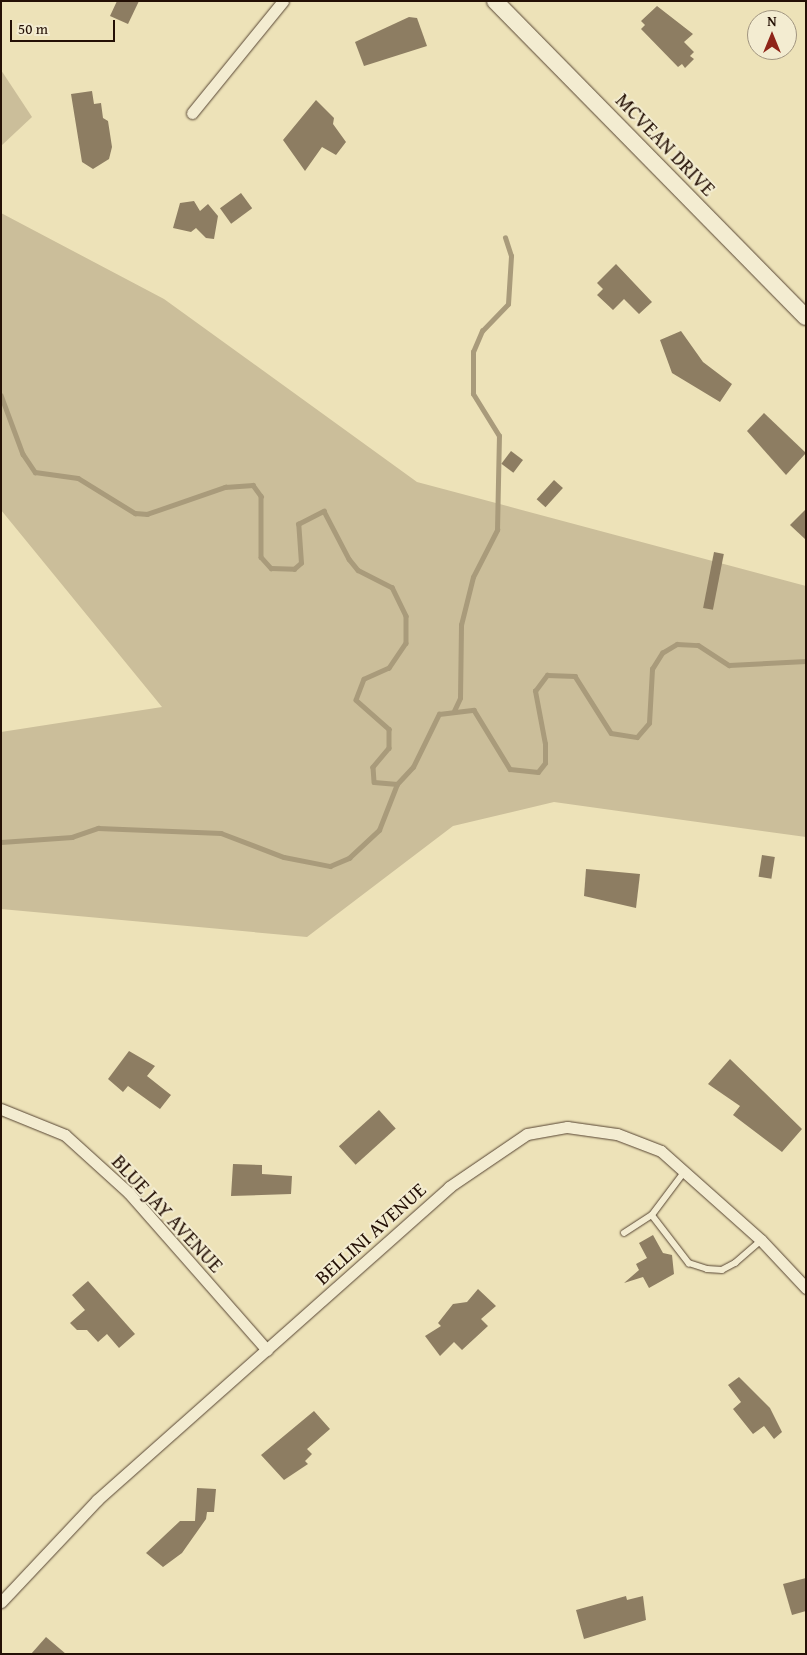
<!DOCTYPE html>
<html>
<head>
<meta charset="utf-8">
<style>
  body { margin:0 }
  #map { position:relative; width:807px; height:1655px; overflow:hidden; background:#ede2b8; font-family:"Gentium Book Plus",serif }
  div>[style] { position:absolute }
  .green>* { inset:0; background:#cbbe9a }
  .stream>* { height:4.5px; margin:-2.25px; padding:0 2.25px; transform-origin:2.25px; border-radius:2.25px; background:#a99b7b }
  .building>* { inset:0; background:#8d7d62; transform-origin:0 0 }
  .roads { filter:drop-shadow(0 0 1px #564432) drop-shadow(0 0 1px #564432) }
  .service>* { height:5.5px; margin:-2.75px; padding:0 2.75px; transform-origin:2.75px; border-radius:2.75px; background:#f3ecd1 }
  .minor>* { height:11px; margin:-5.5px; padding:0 5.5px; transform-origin:5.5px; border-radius:5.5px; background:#f3ecd1 }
  .secondary>* { height:16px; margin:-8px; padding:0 8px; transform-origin:8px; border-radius:8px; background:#f3ecd1 }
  span { translate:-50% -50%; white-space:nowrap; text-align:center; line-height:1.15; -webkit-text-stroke:4px #f3ecd1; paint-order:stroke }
  .street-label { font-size:20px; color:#241005 }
  .frame { position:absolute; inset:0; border:2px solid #241005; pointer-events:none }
  .north { position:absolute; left:747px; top:10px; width:50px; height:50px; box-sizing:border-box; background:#f3ecd1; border:1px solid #a0947f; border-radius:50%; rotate:0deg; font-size:14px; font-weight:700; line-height:20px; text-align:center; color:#241005 }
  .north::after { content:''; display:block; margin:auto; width:18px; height:22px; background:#8f2418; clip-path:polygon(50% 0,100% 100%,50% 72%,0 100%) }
  .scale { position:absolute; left:10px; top:20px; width:105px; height:22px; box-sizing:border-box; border:2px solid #241005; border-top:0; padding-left:6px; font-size:15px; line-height:18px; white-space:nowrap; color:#241005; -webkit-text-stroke:4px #f3ecd1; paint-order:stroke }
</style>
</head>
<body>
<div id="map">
  <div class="green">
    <div style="clip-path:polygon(1px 70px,32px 117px,1px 146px)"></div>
    <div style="clip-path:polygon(1px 213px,164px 299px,417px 482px,806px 586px,806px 837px,554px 802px,453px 826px,307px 937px,1px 909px,1px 732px,162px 707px,1px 510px)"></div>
  </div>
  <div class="stream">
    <div style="left:1px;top:395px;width:63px;rotate:69.6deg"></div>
    <div style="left:23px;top:454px;width:22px;rotate:56deg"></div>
    <div style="left:35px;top:472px;width:43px;rotate:7.9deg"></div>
    <div style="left:78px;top:478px;width:67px;rotate:31.6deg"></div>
    <div style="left:135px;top:513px;width:12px;rotate:5deg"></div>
    <div style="left:147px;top:514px;width:83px;rotate:-19.1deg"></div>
    <div style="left:225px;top:487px;width:28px;rotate:-4deg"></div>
    <div style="left:253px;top:485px;width:14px;rotate:54deg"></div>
    <div style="left:261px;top:496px;width:61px;rotate:90deg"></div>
    <div style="left:261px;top:557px;width:15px;rotate:48deg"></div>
    <div style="left:271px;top:568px;width:23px;rotate:2deg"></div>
    <div style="left:294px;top:569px;width:9px;rotate:-41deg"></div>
    <div style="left:301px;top:563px;width:39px;rotate:-94deg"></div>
    <div style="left:298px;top:524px;width:29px;rotate:-27deg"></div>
    <div style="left:324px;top:511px;width:54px;rotate:62.5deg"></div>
    <div style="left:349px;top:559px;width:14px;rotate:51deg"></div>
    <div style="left:358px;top:570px;width:38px;rotate:27deg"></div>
    <div style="left:392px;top:587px;width:32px;rotate:64deg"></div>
    <div style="left:406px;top:616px;width:27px;rotate:90deg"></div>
    <div style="left:406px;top:643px;width:30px;rotate:124deg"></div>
    <div style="left:389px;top:668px;width:27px;rotate:156deg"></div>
    <div style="left:364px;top:679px;width:22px;rotate:111deg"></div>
    <div style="left:356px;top:700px;width:44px;rotate:41.3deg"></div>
    <div style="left:389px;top:729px;width:19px;rotate:90deg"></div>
    <div style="left:389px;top:748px;width:25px;rotate:130deg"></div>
    <div style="left:373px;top:767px;width:15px;rotate:86deg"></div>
    <div style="left:374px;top:782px;width:23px;rotate:5deg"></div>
    <div style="left:454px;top:711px;width:14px;rotate:-65deg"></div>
    <div style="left:460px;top:698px;width:73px;rotate:-89.2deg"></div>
    <div style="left:461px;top:625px;width:49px;rotate:-76deg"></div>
    <div style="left:473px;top:577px;width:53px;rotate:-62.9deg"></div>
    <div style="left:497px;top:530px;width:94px;rotate:-88.8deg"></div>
    <div style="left:499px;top:436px;width:49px;rotate:-121.8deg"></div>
    <div style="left:473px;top:394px;width:42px;rotate:-90deg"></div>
    <div style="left:473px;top:352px;width:23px;rotate:-67deg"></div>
    <div style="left:482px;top:331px;width:37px;rotate:-46deg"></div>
    <div style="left:508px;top:304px;width:48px;rotate:-86.4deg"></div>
    <div style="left:511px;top:256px;width:19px;rotate:-108deg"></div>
    <div style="left:1px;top:842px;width:71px;rotate:-4deg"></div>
    <div style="left:72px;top:837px;width:28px;rotate:-19deg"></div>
    <div style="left:98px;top:828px;width:123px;rotate:2.3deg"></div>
    <div style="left:221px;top:833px;width:67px;rotate:20.9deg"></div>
    <div style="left:284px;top:857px;width:47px;rotate:11.1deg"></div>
    <div style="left:330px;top:866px;width:21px;rotate:-23deg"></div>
    <div style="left:349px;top:858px;width:41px;rotate:-43deg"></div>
    <div style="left:379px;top:830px;width:49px;rotate:-68.6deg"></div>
    <div style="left:397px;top:784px;width:23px;rotate:-47deg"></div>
    <div style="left:413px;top:767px;width:59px;rotate:-63.9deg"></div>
    <div style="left:439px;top:714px;width:35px;rotate:-7deg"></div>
    <div style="left:474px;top:710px;width:69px;rotate:58.6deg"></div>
    <div style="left:510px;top:769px;width:28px;rotate:6deg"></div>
    <div style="left:538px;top:772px;width:11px;rotate:-52deg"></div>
    <div style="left:545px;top:763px;width:19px;rotate:-90deg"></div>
    <div style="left:545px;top:744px;width:54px;rotate:-100.7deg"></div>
    <div style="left:535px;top:691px;width:20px;rotate:-53deg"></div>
    <div style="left:547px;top:675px;width:28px;rotate:2deg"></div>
    <div style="left:575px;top:676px;width:67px;rotate:57.7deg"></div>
    <div style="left:611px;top:733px;width:26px;rotate:9deg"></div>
    <div style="left:637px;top:737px;width:18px;rotate:-49deg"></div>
    <div style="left:649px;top:723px;width:54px;rotate:-86.8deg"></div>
    <div style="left:652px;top:669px;width:19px;rotate:-58deg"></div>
    <div style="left:662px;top:653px;width:17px;rotate:-31deg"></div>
    <div style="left:677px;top:644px;width:21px;rotate:3deg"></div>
    <div style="left:698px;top:645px;width:37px;rotate:33deg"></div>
    <div style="left:729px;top:665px;width:77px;rotate:-3deg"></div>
  </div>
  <div class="building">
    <div style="clip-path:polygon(117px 1px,139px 1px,128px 24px,110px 16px)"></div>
    <div style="clip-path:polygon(657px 6px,693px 34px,684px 42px,694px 52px,690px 56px,694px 59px,685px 68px,682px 64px,678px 67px,641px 29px,645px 25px,641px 21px)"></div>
    <div style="clip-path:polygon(409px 17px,417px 18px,427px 46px,364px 66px,355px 42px)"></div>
    <div style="clip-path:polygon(92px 91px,94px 104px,101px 103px,103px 118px,108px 121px,112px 147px,109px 159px,93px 169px,82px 162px,71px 94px)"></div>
    <div style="clip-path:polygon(316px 100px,334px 118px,333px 124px,346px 142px,336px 155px,322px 147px,305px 171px,283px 140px)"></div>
    <div style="left:241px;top:193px;width:19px;height:26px;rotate:54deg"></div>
    <div style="clip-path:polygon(194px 201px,200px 211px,208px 204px,218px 216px,214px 239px,206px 238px,196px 228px,191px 232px,173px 228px,180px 203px)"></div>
    <div style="clip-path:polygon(616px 264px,652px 302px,639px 314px,624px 299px,613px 310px,597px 295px,603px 289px,597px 283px)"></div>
    <div style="clip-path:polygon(681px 331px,703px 362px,732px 384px,720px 402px,672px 373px,660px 340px)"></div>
    <div style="clip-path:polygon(764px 413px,806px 453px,786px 475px,747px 431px)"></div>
    <div style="left:511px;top:451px;width:15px;height:16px;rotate:37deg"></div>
    <div style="left:554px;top:480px;width:12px;height:26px;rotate:42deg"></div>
    <div style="clip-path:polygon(806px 509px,806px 540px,790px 525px)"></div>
    <div style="left:714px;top:552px;width:10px;height:57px;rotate:11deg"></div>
    <div style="left:762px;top:855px;width:13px;height:22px;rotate:9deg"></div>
    <div style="clip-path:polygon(586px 869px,640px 874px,636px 908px,584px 896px)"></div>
    <div style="clip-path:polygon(129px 1051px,155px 1066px,147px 1076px,171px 1095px,160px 1109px,128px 1086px,123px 1092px,108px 1079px)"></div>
    <div style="clip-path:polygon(730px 1059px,802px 1129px,782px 1152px,733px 1115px,740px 1106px,708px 1084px)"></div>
    <div style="left:379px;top:1110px;width:25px;height:54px;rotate:48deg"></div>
    <div style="clip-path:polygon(233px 1164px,262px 1165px,262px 1174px,292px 1176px,291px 1194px,231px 1196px)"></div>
    <div style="clip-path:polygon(653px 1235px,663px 1253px,672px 1255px,674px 1274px,649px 1288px,643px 1277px,624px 1283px,639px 1270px,636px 1264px,647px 1258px,639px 1243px)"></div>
    <div style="clip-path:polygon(88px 1281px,135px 1334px,119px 1348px,107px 1334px,98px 1342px,87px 1330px,77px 1330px,70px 1323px,85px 1310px,72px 1295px)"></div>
    <div style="clip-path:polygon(478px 1289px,496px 1306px,481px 1319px,488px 1326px,462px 1350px,454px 1342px,440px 1356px,425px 1336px,441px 1326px,438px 1323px,453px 1304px,467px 1302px)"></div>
    <div style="clip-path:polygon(739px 1377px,770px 1408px,782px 1432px,774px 1439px,764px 1426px,753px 1434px,733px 1409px,741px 1402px,728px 1385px)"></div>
    <div style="clip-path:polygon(314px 1411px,330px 1429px,307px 1449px,312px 1454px,305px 1461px,308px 1464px,284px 1480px,261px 1455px)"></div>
    <div style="clip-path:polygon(197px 1488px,216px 1489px,214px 1512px,207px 1512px,206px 1519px,182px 1553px,163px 1567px,146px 1553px,180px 1521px,195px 1521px)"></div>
    <div style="clip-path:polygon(806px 1578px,806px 1611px,792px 1615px,783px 1584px)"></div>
    <div style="clip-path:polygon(626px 1596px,627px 1600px,643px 1596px,646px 1620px,584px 1639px,576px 1610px)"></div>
    <div style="clip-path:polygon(46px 1637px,66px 1654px,31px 1654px)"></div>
  </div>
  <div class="roads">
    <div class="service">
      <div style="left:652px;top:1215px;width:61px;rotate:52.4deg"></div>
      <div style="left:689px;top:1263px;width:19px;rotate:18deg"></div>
      <div style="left:707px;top:1269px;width:15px;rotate:4deg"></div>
      <div style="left:722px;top:1270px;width:15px;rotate:-28deg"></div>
      <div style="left:735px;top:1263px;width:35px;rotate:-41deg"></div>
      <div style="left:624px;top:1233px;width:33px;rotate:-33deg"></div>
      <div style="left:652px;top:1215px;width:55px;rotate:-53.1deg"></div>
    </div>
    <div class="minor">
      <div style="left:192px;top:113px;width:144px;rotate:-50.9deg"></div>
      <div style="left:1px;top:1109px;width:69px;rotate:22.1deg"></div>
      <div style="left:65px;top:1135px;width:86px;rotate:42.2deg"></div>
      <div style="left:129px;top:1193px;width:209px;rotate:48.7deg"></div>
      <div style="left:1px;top:1602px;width:140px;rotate:-46.7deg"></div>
      <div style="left:97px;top:1500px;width:471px;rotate:-41.6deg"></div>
      <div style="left:449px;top:1187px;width:94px;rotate:-34.2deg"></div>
      <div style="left:527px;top:1134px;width:41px;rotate:-9.9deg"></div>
      <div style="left:567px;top:1127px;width:50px;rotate:8deg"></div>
      <div style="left:617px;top:1134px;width:47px;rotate:21.1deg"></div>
      <div style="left:661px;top:1151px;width:134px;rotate:41.7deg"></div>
      <div style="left:761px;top:1240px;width:66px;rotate:46.8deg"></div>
    </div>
    <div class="secondary">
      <div style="left:495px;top:1px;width:443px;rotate:45.5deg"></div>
    </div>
  </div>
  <div class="street-label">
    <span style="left:666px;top:144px;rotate:46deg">MCVEAN DRIVE</span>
    <span style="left:168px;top:1213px;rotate:47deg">BLUE JAY AVENUE</span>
    <span style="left:370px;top:1233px;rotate:-42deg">BELLINI AVENUE</span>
  </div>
  <div class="frame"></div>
  <div class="north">N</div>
  <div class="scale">50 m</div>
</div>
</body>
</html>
